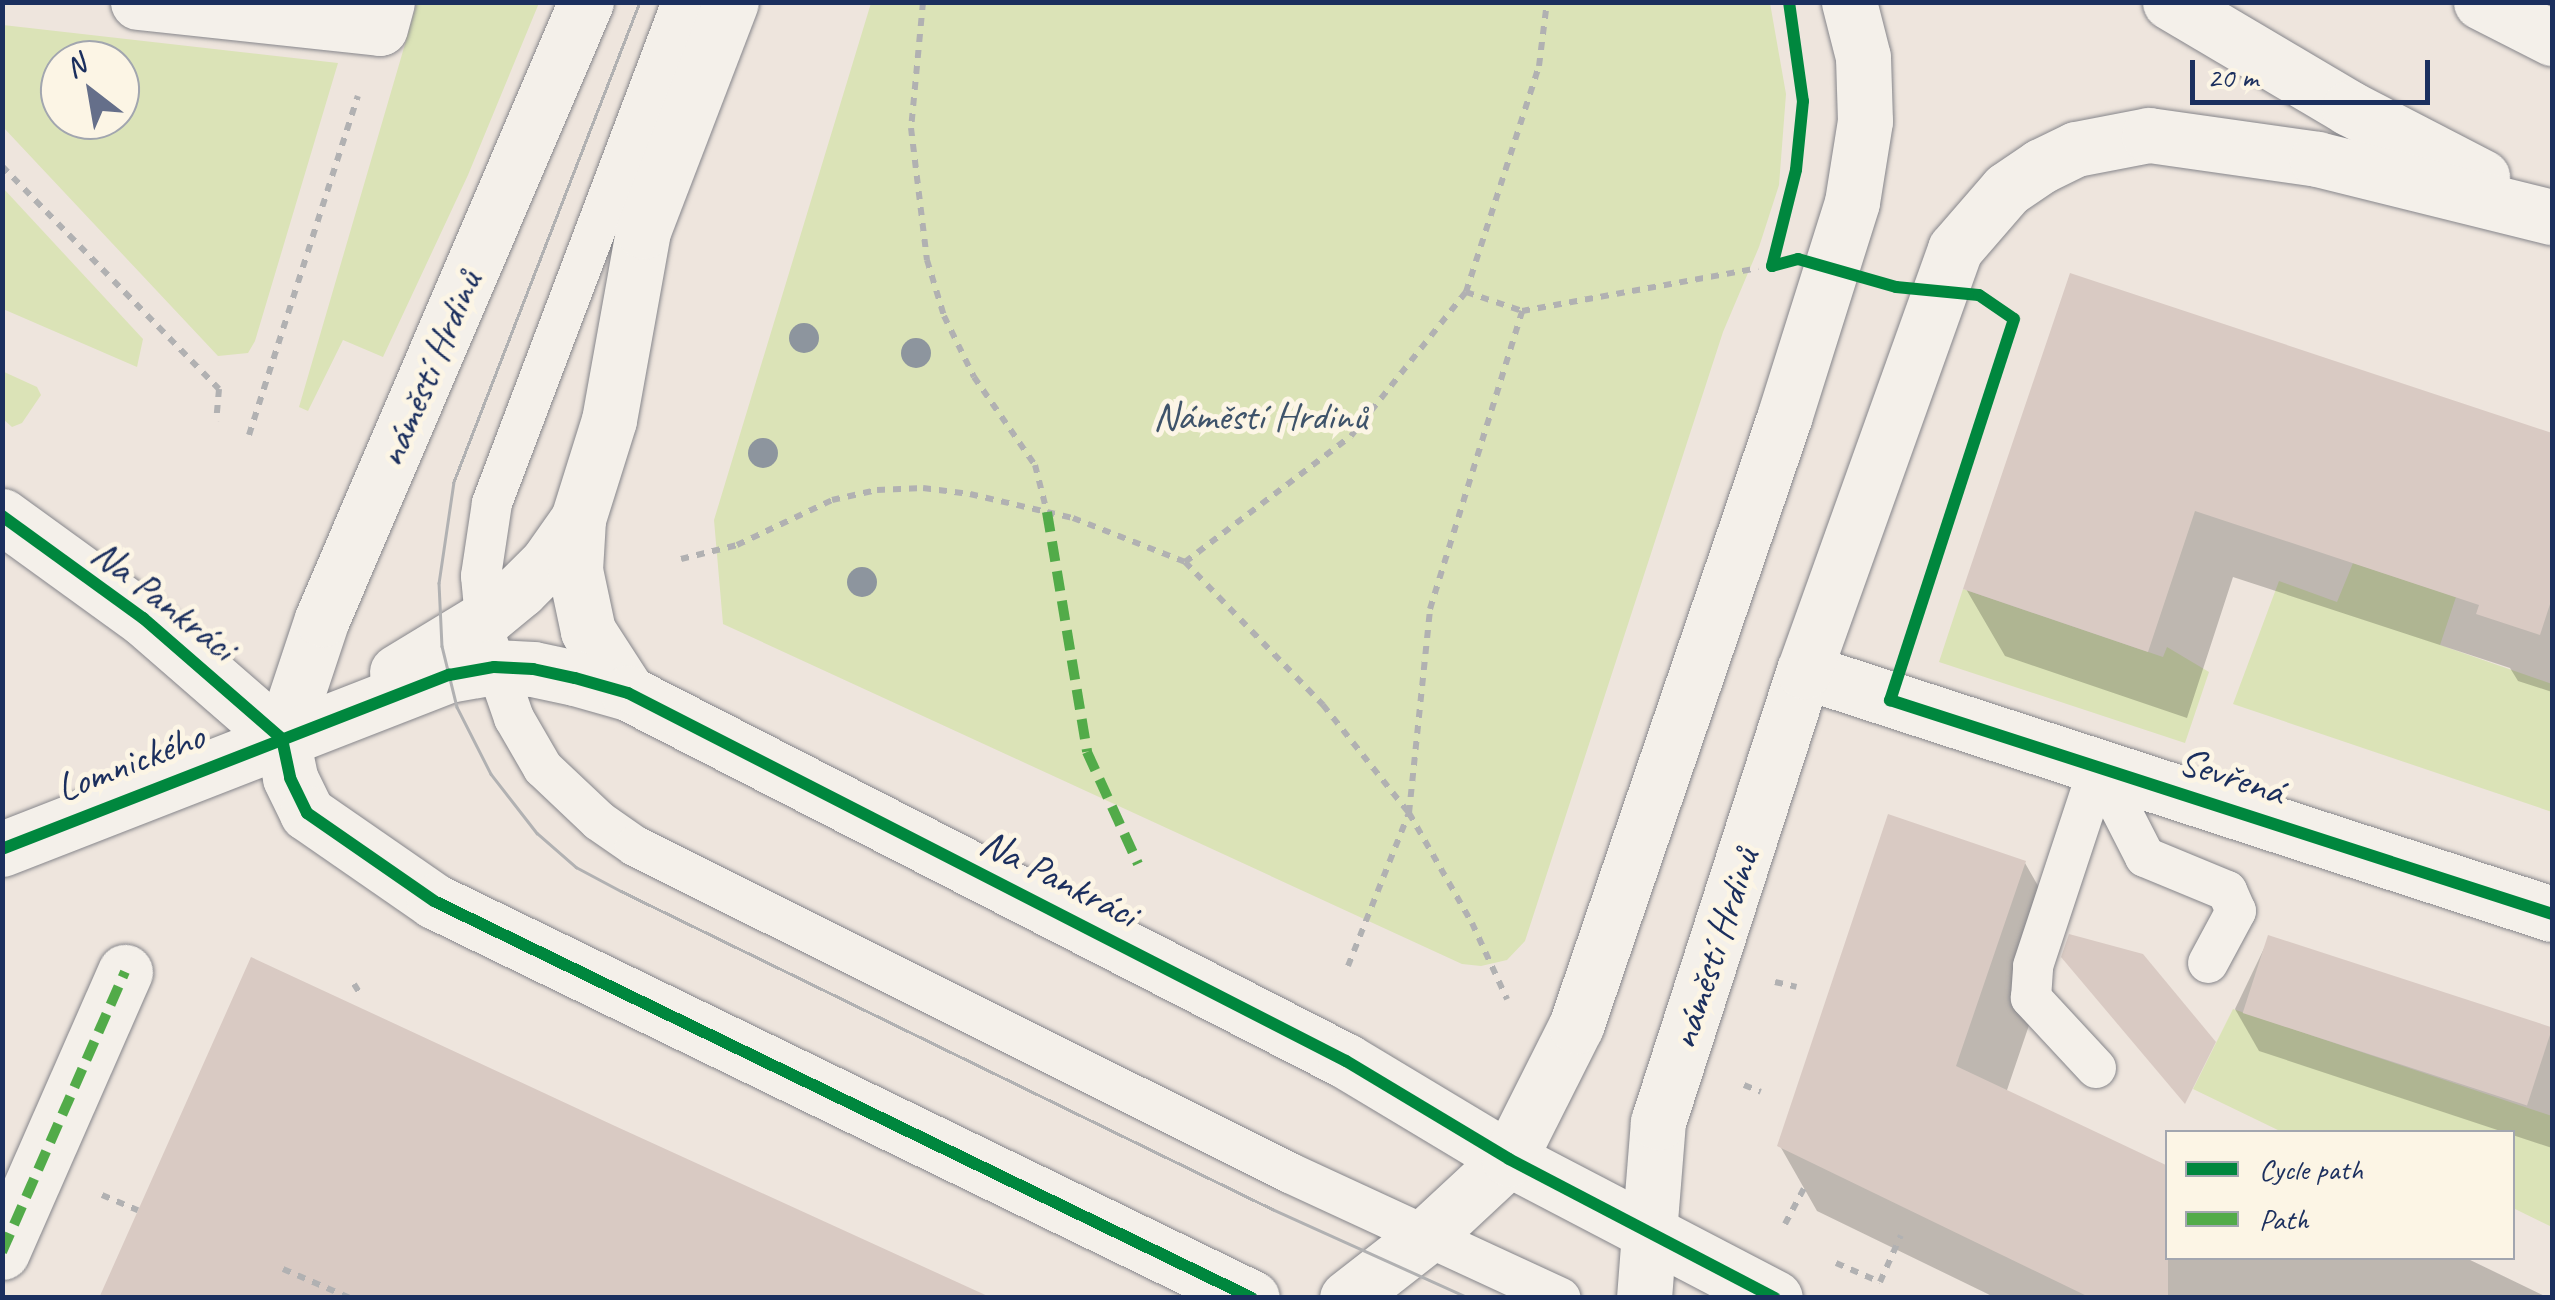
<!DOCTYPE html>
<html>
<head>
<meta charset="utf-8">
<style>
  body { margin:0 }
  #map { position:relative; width:2555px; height:1300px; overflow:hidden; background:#eee5dd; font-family:Caveat,sans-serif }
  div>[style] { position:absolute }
  .green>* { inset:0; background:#dbe3b7 }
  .shadow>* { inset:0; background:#0003 }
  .building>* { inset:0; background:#d9cac3; transform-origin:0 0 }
  .path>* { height:6px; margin-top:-3px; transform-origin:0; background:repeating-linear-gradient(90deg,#b1b1b2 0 8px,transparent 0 16px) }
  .roads { filter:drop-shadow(0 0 2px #86868b) drop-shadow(0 0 2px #86868b) }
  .lane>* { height:40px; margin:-20px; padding:0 20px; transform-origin:20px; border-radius:20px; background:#f4f0ea }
  .street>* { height:55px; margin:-27.5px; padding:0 27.5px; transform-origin:27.5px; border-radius:27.5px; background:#f4f0ea }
  .secondary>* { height:55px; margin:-27.5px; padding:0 27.5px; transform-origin:27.5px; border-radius:27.5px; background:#f4f0ea }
  .tram>* { height:2.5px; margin:-1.25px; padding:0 1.25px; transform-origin:1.25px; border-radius:1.25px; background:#b1b1b2 }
  .quiet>* { height:10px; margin-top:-5px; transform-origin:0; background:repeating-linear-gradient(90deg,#52ab49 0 20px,transparent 0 30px) }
  .cycleway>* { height:12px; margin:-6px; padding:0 6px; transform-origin:6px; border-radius:6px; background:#00873e }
  .trees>* { width:30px; height:30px; margin:-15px; border-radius:50%; background:#8d959e }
  span { translate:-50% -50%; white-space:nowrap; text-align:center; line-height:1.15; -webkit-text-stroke:10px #fcf5e5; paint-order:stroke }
  .street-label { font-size:40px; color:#1b2f5e }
  .park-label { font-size:40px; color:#3e536a }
  .frame { position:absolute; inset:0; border:5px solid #1b2f5e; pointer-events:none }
  .legend { position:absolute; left:2165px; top:1130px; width:350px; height:130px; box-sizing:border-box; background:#fcf5e5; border:2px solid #a2a6af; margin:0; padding:12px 18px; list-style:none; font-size:30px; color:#1b2f5e }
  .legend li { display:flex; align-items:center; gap:20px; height:50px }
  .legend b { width:50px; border:2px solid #a2a6af }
  .north { position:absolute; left:40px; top:40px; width:100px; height:100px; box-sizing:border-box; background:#fcf5e5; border:2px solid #a2a6af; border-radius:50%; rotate:329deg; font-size:28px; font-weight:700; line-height:40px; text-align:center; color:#1b2f5e }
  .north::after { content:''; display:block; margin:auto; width:35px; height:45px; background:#656f8a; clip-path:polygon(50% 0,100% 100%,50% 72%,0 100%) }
  .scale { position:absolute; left:2190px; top:60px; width:240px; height:45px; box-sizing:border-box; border:5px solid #1b2f5e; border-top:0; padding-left:12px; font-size:30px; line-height:35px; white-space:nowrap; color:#1b2f5e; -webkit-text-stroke:8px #fcf5e5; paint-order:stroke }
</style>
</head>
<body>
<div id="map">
  <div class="green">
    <div style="clip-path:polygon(417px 3px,539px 3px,468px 175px,383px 357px,343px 340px,308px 411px,299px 407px)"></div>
    <div style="clip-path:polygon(871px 3px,1770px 3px,1786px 94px,1779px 185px,1759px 247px,1723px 332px,1525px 941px,1507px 960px,1481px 966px,1462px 964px,723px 624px,714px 520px)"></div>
    <div style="clip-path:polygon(evenodd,3px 25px,338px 63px,255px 341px,248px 353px,218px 356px,3px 127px,3px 25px,120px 60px,120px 120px,60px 120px,60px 60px,120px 60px)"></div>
    <div style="clip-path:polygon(3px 188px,143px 339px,137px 367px,3px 309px)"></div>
    <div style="clip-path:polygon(2px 371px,37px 387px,41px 395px,22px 423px,12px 427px,3px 419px)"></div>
    <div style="clip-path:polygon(2353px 563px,2456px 597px,2440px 645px,2552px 684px,2552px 812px,2233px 704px,2279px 581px,2337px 602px)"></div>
    <div style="clip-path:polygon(1963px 589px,2163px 657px,2167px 647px,2209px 672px,2185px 743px,1939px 662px)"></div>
    <div style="clip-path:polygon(2233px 1009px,2552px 1116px,2552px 1227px,2513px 1208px,2512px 1132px,2282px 1132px,2193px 1089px)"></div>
  </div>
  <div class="shadow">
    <div style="clip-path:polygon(2072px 276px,2552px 436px,2552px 692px,2518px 681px,2510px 668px,2233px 577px,2187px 718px,2005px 656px,1966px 589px)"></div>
    <div style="clip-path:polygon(2025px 863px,2062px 928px,2006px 1093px,2168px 1258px,2466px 1258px,2549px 1298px,1996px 1298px,1817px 1211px,1780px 1146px)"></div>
    <div style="clip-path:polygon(2269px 938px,2552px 1032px,2552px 1148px,2259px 1051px,2235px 1009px)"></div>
  </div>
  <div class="building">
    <div style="clip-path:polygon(2070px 273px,2552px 433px,2552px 598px,2540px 635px,2476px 614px,2479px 605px,2195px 511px,2148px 652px,1963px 589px)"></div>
    <div style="clip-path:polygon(1888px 814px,2026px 861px,1956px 1066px,2168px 1166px,2168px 1298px,2091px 1298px,1777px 1146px)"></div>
    <div style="clip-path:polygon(2069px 934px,2143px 954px,2216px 1042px,2185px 1104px,2061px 957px)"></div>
    <div style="left:2268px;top:935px;width:299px;height:82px;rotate:18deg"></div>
    <div style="clip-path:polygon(251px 957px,615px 1126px,992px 1298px,99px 1298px)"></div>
  </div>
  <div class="path">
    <div style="left:923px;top:2px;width:127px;rotate:95.4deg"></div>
    <div style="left:911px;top:128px;width:133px;rotate:83.1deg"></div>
    <div style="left:927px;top:260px;width:59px;rotate:73.1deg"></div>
    <div style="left:944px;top:316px;width:68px;rotate:63.8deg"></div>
    <div style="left:974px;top:377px;width:107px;rotate:55.3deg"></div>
    <div style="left:1035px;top:465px;width:49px;rotate:75.7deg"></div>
    <div style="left:1047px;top:512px;width:27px;rotate:13deg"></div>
    <div style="left:1073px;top:518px;width:120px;rotate:21.4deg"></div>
    <div style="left:1185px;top:562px;width:199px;rotate:46deg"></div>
    <div style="left:1323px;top:705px;width:138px;rotate:51.5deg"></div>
    <div style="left:1409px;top:813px;width:127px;rotate:60.2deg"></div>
    <div style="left:1472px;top:923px;width:84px;rotate:65.3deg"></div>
    <div style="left:2px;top:166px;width:311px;rotate:45.8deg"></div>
    <div style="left:219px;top:389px;width:32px;rotate:95deg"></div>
    <div style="left:1466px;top:292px;width:59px;rotate:18.7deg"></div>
    <div style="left:1522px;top:311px;width:240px;rotate:-10.3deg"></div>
    <div style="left:249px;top:435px;width:356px;rotate:-72.2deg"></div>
    <div style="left:681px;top:559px;width:58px;rotate:-14deg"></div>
    <div style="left:737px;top:545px;width:105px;rotate:-25.3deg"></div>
    <div style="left:832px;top:500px;width:46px;rotate:-12.5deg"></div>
    <div style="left:877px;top:490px;width:46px;rotate:-2.5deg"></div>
    <div style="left:923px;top:488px;width:47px;rotate:7.3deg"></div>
    <div style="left:970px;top:494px;width:79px;rotate:13.2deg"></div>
    <div style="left:1185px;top:562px;width:208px;rotate:-37.2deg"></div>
    <div style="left:1351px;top:436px;width:184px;rotate:-51.4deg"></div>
    <div style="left:1466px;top:292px;width:237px;rotate:-72.1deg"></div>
    <div style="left:1539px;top:66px;width:64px;rotate:-82.9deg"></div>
    <div style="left:1348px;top:966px;width:165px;rotate:-68.3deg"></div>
    <div style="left:1409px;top:813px;width:205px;rotate:-84.1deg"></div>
    <div style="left:1430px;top:609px;width:312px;rotate:-72.8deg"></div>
    <div style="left:1775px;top:982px;width:22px;rotate:13deg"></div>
    <div style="left:354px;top:984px;width:15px;rotate:58deg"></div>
    <div style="left:1744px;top:1085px;width:18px;rotate:22deg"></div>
    <div style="left:102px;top:1195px;width:39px;rotate:23deg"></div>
    <div style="left:1785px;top:1224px;width:40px;rotate:-62deg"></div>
    <div style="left:1836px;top:1263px;width:48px;rotate:23.4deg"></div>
    <div style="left:1880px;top:1282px;width:51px;rotate:-65.9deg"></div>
    <div style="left:283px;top:1269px;width:73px;rotate:23.4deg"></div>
  </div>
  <div class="roads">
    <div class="lane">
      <div style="left:682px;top:2px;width:536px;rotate:110.77deg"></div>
      <div style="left:492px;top:503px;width:74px;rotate:98.6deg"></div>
      <div style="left:481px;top:576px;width:64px;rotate:84.6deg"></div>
      <div style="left:487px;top:640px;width:83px;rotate:70.9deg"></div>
      <div style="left:514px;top:718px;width:58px;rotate:59.9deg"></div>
      <div style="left:543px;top:768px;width:77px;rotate:43.4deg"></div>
      <div style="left:599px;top:821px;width:44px;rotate:34.8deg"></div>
      <div style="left:635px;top:846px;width:732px;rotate:26.53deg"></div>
      <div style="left:1290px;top:1173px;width:298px;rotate:24.8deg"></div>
      <div style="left:2099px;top:767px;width:101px;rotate:62.9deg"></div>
      <div style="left:2145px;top:857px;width:89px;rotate:22.5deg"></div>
      <div style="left:2227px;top:891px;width:22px;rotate:66deg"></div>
      <div style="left:2236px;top:911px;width:59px;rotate:118.3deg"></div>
      <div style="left:2096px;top:1068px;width:96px;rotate:-132.9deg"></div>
      <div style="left:2031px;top:998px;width:32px;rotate:-86deg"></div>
      <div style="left:2033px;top:966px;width:210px;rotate:-71.7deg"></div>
    </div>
    <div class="street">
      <div style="left:138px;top:2px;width:243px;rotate:6.1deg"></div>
      <div style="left:380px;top:28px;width:27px;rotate:-75deg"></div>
      <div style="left:1649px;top:1233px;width:111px;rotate:-85.4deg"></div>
      <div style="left:1658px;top:1122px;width:474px;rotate:-72.1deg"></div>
      <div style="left:1804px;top:671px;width:786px;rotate:18deg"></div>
      <div style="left:2px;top:1252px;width:306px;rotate:-66.3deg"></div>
    </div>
    <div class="secondary">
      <div style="left:2170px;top:2px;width:208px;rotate:30.6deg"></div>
      <div style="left:2349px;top:108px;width:150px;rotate:27.4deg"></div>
      <div style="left:2481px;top:2px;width:80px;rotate:26.9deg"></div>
      <div style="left:2px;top:516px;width:174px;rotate:35.9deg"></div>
      <div style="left:143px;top:618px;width:184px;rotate:41deg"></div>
      <div style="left:282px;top:739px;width:40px;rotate:78deg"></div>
      <div style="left:290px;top:778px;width:39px;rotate:64deg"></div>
      <div style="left:307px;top:813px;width:155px;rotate:34.7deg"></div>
      <div style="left:434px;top:901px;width:909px;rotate:25.89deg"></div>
      <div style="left:1804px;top:671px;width:448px;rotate:-70.3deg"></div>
      <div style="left:1955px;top:249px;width:79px;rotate:-49.1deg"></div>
      <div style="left:2007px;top:189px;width:41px;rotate:-34.1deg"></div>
      <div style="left:2041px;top:166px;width:39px;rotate:-26deg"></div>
      <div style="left:2076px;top:149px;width:74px;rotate:-10.9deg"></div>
      <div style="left:2149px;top:135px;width:170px;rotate:8.1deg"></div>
      <div style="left:2317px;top:159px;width:242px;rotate:13.9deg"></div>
      <div style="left:397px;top:672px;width:104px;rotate:-31.2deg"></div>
      <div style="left:486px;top:618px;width:44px;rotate:-39.5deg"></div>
      <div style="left:520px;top:590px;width:38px;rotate:-45deg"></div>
      <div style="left:547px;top:563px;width:54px;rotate:-54.8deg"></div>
      <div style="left:628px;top:693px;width:74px;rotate:-122.8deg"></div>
      <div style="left:588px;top:631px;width:62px;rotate:-102deg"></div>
      <div style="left:575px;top:570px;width:51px;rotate:-86.6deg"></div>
      <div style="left:578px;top:519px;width:104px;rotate:-72.6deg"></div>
      <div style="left:609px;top:420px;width:192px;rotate:-79.8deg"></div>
      <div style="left:643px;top:231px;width:245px;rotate:-69deg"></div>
      <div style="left:282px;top:739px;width:126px;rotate:-71.6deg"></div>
      <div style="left:322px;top:619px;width:671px;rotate:-66.84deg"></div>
      <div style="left:2px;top:849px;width:480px;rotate:-21.3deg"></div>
      <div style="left:449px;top:675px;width:46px;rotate:-10.1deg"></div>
      <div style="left:494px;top:667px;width:39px;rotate:3deg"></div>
      <div style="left:533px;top:669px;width:43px;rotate:12.1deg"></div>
      <div style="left:575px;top:678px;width:55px;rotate:15.8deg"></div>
      <div style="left:628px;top:693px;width:807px;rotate:27.14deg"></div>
      <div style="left:1346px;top:1061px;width:190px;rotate:31deg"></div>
      <div style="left:1509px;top:1159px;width:300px;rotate:27.6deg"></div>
      <div style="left:1347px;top:1298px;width:99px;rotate:-38deg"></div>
      <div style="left:1425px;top:1237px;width:115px;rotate:-42.9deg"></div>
      <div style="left:1509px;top:1159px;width:149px;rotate:-63.3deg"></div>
      <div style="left:1576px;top:1026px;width:643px;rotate:-71.11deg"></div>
      <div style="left:1784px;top:418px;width:226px;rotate:-72.5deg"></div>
      <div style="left:1852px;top:202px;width:82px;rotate:-80.9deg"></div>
      <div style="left:1865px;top:121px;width:64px;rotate:-91.8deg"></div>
      <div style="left:1863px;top:57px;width:57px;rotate:-104.3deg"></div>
      <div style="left:1644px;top:1298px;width:65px;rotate:-85.6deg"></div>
    </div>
  </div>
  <div class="tram">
    <div style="left:640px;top:2px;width:515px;rotate:111.18deg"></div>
    <div style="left:454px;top:482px;width:102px;rotate:98.4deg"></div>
    <div style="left:439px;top:583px;width:63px;rotate:87.3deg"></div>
    <div style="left:442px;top:646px;width:63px;rotate:76.2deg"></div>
    <div style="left:457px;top:707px;width:75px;rotate:63.1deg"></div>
    <div style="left:491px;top:774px;width:75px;rotate:52.1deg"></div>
    <div style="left:537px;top:833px;width:52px;rotate:41.1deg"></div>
    <div style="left:576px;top:867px;width:51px;rotate:28.1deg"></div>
    <div style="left:621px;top:891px;width:725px;rotate:26.03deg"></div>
    <div style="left:1272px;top:1209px;width:216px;rotate:24.3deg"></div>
  </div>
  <div class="quiet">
    <div style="left:1047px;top:512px;width:243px;rotate:80.5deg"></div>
    <div style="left:1087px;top:752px;width:123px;rotate:65.5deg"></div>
    <div style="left:2px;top:1252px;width:306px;rotate:-66.3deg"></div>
  </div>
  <div class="cycleway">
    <div style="left:1789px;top:2px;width:100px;rotate:82deg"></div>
    <div style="left:1803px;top:101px;width:69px;rotate:95.8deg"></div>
    <div style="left:1796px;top:170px;width:99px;rotate:104deg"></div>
    <div style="left:1772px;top:266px;width:27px;rotate:-15deg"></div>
    <div style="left:1798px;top:259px;width:102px;rotate:15.9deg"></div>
    <div style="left:1896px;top:287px;width:83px;rotate:5.5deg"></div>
    <div style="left:1979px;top:295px;width:42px;rotate:34.4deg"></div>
    <div style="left:2014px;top:319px;width:401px;rotate:108deg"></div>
    <div style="left:1890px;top:700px;width:696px;rotate:17.91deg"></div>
    <div style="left:2px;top:516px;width:174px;rotate:35.9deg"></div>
    <div style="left:143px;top:618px;width:184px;rotate:41deg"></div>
    <div style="left:282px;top:739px;width:40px;rotate:78deg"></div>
    <div style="left:290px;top:778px;width:39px;rotate:64deg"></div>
    <div style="left:307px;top:813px;width:155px;rotate:34.7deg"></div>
    <div style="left:434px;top:901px;width:909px;rotate:25.89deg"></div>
    <div style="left:2px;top:849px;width:480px;rotate:-21.3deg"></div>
    <div style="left:449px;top:675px;width:46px;rotate:-10.1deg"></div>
    <div style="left:494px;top:667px;width:39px;rotate:3deg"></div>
    <div style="left:533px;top:669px;width:43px;rotate:12.1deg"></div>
    <div style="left:575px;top:678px;width:55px;rotate:15.8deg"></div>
    <div style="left:628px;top:693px;width:807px;rotate:27.14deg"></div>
    <div style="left:1346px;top:1061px;width:190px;rotate:31deg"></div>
    <div style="left:1509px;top:1159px;width:300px;rotate:27.6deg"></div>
  </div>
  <div class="trees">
    <div style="left:804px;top:338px"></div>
    <div style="left:916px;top:353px"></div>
    <div style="left:763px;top:453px"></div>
    <div style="left:862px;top:582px"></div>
  </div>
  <div class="street-label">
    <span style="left:429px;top:369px;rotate:-67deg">náměstí Hrdinů</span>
    <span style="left:164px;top:600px;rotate:38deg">Na Pankráci</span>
    <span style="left:130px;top:762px;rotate:-21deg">Lomnického</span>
    <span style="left:2232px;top:776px;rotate:18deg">Sevřená</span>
    <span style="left:1059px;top:878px;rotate:27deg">Na Pankráci</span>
    <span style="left:1714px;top:949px;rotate:-72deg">náměstí Hrdinů</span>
  </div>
  <div class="park-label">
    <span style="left:1260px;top:416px">Náměstí Hrdinů</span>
  </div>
  <div class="frame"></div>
  <ul class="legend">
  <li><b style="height:12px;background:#00873e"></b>Cycle path</li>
  <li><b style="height:12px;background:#52ab49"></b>Path</li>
  </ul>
  <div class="north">N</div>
  <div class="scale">20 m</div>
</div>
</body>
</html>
